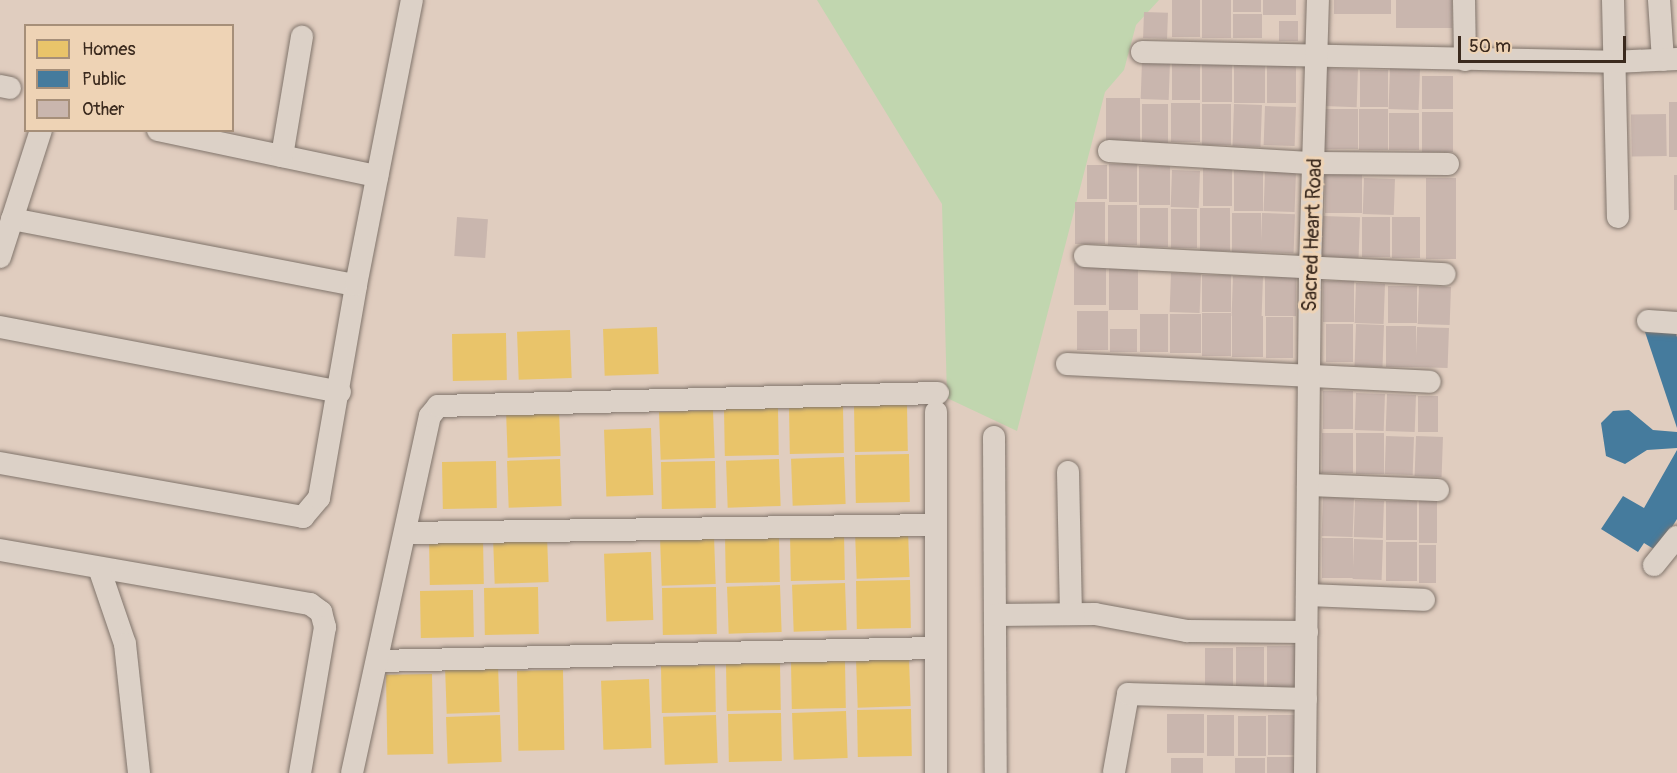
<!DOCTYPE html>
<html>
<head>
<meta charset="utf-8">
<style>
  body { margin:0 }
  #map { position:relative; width:1677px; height:773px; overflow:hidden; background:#e0cdbf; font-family:Pangolin,sans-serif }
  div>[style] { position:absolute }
  .green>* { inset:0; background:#c1d6af }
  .homes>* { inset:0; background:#e9c46a; transform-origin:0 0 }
  .public>* { inset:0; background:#457b9d }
  .building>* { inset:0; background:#c9b6ae; transform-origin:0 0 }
  .roads { filter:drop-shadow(0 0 2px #80746b) drop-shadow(0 0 2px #80746b) }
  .minor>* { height:22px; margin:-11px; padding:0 11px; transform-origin:11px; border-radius:11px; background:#dcd1c7 }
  span { translate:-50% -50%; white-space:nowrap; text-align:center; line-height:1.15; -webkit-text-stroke:6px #eed3b5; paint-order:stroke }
  .street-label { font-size:20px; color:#3b2a1e }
  .legend { position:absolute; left:24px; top:24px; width:210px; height:108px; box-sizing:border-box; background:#eed3b5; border:2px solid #a68f79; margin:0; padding:8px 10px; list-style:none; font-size:18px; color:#3b2a1e }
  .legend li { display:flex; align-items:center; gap:12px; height:30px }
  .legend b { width:30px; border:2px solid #a68f79 }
  .scale { position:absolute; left:1458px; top:36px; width:168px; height:27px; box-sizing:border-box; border:3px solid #3b2a1e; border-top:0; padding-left:8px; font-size:18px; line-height:21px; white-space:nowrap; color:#3b2a1e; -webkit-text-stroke:4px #eed3b5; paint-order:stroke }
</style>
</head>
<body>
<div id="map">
  <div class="green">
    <div style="clip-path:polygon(817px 0,1159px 0,1136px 25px,1124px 70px,1105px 92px,1017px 431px,947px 398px,942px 204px)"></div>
  </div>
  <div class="homes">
    <div style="left:657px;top:327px;width:47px;height:54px;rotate:88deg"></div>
    <div style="left:570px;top:330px;width:48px;height:53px;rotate:88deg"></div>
    <div style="left:506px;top:333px;width:47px;height:54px;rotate:89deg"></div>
    <div style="left:907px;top:404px;width:47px;height:53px;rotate:89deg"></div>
    <div style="left:843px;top:406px;width:47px;height:54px;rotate:89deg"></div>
    <div style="left:778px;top:408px;width:47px;height:54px;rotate:89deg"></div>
    <div style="left:559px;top:409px;width:47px;height:53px;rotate:88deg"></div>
    <div style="left:713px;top:410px;width:48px;height:54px;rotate:88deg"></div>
    <div style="left:651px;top:428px;width:67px;height:47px;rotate:88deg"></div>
    <div style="left:909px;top:454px;width:48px;height:54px;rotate:89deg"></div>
    <div style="left:844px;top:457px;width:47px;height:53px;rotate:88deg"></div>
    <div style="left:560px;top:459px;width:47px;height:53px;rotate:88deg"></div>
    <div style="left:779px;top:459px;width:47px;height:53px;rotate:88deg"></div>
    <div style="left:496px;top:461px;width:47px;height:54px;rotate:89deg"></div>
    <div style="left:715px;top:461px;width:47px;height:54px;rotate:89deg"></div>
    <div style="left:908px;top:530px;width:47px;height:53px;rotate:88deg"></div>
    <div style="left:844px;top:532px;width:48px;height:54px;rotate:89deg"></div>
    <div style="left:547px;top:535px;width:47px;height:54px;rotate:88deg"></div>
    <div style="left:779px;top:535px;width:47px;height:54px;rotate:89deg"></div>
    <div style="left:714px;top:536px;width:48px;height:54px;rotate:88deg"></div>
    <div style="left:483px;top:537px;width:47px;height:54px;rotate:89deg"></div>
    <div style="left:651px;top:552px;width:68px;height:47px;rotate:88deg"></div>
    <div style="left:910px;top:580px;width:48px;height:54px;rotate:89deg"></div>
    <div style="left:845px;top:583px;width:47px;height:53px;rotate:88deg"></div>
    <div style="left:780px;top:585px;width:47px;height:53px;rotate:88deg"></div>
    <div style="left:538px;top:587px;width:47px;height:54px;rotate:89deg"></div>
    <div style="left:716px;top:587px;width:47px;height:54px;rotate:89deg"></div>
    <div style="left:473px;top:590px;width:47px;height:53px;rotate:89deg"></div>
    <div style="left:909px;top:658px;width:48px;height:53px;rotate:88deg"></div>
    <div style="left:845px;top:661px;width:47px;height:54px;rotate:89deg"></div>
    <div style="left:780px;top:663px;width:47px;height:54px;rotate:89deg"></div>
    <div style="left:498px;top:665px;width:47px;height:53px;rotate:88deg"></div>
    <div style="left:715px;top:665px;width:47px;height:54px;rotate:89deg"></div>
    <div style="left:563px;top:670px;width:80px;height:46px;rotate:89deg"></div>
    <div style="left:432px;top:674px;width:80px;height:46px;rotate:89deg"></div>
    <div style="left:649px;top:679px;width:69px;height:48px;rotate:88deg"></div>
    <div style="left:911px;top:709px;width:47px;height:54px;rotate:89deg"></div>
    <div style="left:846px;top:711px;width:47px;height:54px;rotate:88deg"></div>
    <div style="left:781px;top:713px;width:48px;height:53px;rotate:89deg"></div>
    <div style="left:500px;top:715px;width:47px;height:54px;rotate:88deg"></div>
    <div style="left:716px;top:715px;width:48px;height:53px;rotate:88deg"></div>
  </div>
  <div class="public">
    <div style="clip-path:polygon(1673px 326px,1677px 337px,1677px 428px,1645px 332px)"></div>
    <div style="clip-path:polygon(1629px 410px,1653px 430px,1677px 432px,1677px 448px,1647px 450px,1625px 464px,1606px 456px,1601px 423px,1613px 411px)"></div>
    <div style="clip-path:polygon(1677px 450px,1677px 519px,1657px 551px,1644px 543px,1638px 552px,1601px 529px,1623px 496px,1644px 508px)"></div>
  </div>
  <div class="building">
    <div style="left:1172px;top:0;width:28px;height:37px"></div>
    <div style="left:1202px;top:0;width:29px;height:38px"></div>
    <div style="left:1233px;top:0;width:28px;height:12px"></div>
    <div style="left:1263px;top:0;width:33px;height:15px"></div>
    <div style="left:1334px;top:0;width:57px;height:14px"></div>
    <div style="left:1396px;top:0;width:56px;height:28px"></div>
    <div style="left:1144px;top:12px;width:24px;height:26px;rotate:2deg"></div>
    <div style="left:1233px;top:14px;width:29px;height:24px"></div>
    <div style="left:1279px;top:21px;width:19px;height:20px"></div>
    <div style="left:1142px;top:61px;width:28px;height:38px;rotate:2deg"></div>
    <div style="left:1172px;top:63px;width:28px;height:37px"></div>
    <div style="left:1202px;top:64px;width:30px;height:38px"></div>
    <div style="left:1234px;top:64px;width:31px;height:39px"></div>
    <div style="left:1267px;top:65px;width:29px;height:38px"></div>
    <div style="left:1325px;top:68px;width:33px;height:38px;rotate:2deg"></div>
    <div style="left:1390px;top:68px;width:30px;height:41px;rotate:2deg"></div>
    <div style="left:1360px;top:70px;width:28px;height:37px"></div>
    <div style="left:1422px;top:76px;width:31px;height:33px"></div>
    <div style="left:1106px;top:98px;width:34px;height:44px"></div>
    <div style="left:1669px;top:102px;width:8px;height:55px"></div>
    <div style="left:1171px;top:103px;width:29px;height:39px"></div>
    <div style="left:1142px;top:104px;width:26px;height:39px"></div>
    <div style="left:1231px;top:104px;width:41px;height:29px;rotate:90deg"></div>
    <div style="left:1234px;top:104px;width:28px;height:42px;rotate:2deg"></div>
    <div style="left:1265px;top:106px;width:31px;height:39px;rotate:2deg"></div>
    <div style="left:1323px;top:109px;width:35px;height:40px"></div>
    <div style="left:1359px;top:109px;width:29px;height:41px"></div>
    <div style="left:1422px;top:112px;width:31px;height:40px"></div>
    <div style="left:1389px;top:113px;width:30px;height:37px"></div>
    <div style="left:1666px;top:114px;width:42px;height:35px;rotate:89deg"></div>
    <div style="left:1109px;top:164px;width:28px;height:38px"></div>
    <div style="left:1087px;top:165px;width:20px;height:34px"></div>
    <div style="left:1139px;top:166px;width:31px;height:39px"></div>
    <div style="left:1203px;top:168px;width:29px;height:38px"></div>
    <div style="left:1172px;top:170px;width:28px;height:37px;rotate:2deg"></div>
    <div style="left:1234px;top:170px;width:29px;height:41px"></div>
    <div style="left:1265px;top:171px;width:31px;height:40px;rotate:2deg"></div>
    <div style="left:1325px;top:174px;width:37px;height:39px"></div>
    <div style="left:1674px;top:175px;width:3px;height:35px"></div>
    <div style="left:1364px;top:178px;width:31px;height:36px;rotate:2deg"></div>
    <div style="left:1426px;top:178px;width:30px;height:81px"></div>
    <div style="left:1075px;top:202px;width:30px;height:42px"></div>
    <div style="left:1108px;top:205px;width:29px;height:40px"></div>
    <div style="left:1140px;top:208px;width:28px;height:39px"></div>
    <div style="left:1200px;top:208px;width:30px;height:43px"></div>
    <div style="left:1171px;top:209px;width:26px;height:39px"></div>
    <div style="left:1232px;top:213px;width:29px;height:39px"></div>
    <div style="left:1262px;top:213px;width:33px;height:39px;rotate:2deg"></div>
    <div style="left:1323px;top:216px;width:37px;height:41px;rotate:2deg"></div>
    <div style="left:457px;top:217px;width:31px;height:39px;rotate:4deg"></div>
    <div style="left:1362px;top:217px;width:28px;height:40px"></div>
    <div style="left:1392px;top:217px;width:28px;height:41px"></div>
    <div style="left:1074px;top:263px;width:32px;height:42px"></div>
    <div style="left:1109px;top:268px;width:29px;height:42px"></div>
    <div style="left:1171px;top:273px;width:30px;height:39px;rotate:2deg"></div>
    <div style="left:1202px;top:275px;width:29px;height:37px"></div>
    <div style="left:1233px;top:276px;width:30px;height:40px;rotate:2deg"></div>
    <div style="left:1296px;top:276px;width:40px;height:31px;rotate:90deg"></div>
    <div style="left:1323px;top:281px;width:31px;height:41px"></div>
    <div style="left:1356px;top:283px;width:29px;height:40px;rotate:2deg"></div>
    <div style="left:1388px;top:286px;width:29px;height:37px"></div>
    <div style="left:1419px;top:286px;width:32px;height:38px;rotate:2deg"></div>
    <div style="left:1077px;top:311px;width:31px;height:39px"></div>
    <div style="left:1202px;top:313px;width:29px;height:43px"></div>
    <div style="left:1140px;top:314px;width:28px;height:38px"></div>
    <div style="left:1170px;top:314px;width:31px;height:39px"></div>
    <div style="left:1263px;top:316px;width:41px;height:31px;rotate:90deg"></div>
    <div style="left:1266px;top:317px;width:27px;height:41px"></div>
    <div style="left:1326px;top:324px;width:27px;height:38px"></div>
    <div style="left:1356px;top:324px;width:28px;height:42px;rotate:2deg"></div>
    <div style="left:1386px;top:326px;width:30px;height:41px"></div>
    <div style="left:1417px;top:327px;width:32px;height:40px;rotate:2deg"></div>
    <div style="left:1110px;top:329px;width:27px;height:23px"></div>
    <div style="left:1323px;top:391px;width:30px;height:38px"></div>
    <div style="left:1356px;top:393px;width:29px;height:37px;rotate:2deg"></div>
    <div style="left:1387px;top:394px;width:29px;height:37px;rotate:2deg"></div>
    <div style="left:1418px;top:396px;width:20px;height:36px"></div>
    <div style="left:1322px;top:433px;width:31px;height:40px"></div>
    <div style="left:1356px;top:433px;width:28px;height:41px"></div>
    <div style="left:1386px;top:436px;width:28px;height:38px;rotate:2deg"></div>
    <div style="left:1416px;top:436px;width:27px;height:40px;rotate:2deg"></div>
    <div style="left:1323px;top:497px;width:31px;height:39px;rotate:2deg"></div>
    <div style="left:1355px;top:500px;width:29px;height:37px;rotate:2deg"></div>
    <div style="left:1419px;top:500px;width:18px;height:43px"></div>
    <div style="left:1386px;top:501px;width:31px;height:39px"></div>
    <div style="left:1322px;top:538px;width:31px;height:40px"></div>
    <div style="left:1354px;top:539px;width:29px;height:40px;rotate:2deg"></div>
    <div style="left:1386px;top:542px;width:31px;height:39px"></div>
    <div style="left:1419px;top:545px;width:17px;height:38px"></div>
    <div style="left:1267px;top:646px;width:30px;height:44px"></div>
    <div style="left:1236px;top:647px;width:28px;height:42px"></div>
    <div style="left:1205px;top:648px;width:28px;height:43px"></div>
    <div style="left:1167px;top:714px;width:37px;height:39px"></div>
    <div style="left:1207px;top:715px;width:27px;height:41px"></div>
    <div style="left:1268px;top:715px;width:28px;height:40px"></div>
    <div style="left:1238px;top:716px;width:28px;height:40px"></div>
    <div style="left:1267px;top:757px;width:31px;height:16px"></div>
    <div style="left:1203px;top:758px;width:15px;height:32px;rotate:90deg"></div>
    <div style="left:1235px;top:758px;width:30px;height:15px"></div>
  </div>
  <div class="roads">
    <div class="minor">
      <div style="left:1464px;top:0;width:60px;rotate:89deg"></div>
      <div style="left:1613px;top:0;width:217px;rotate:88.7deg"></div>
      <div style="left:1659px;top:0;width:60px;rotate:86.2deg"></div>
      <div style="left:1142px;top:52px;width:471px;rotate:1.2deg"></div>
      <div style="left:1613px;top:62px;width:64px;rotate:-2.7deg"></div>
      <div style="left:0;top:86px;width:10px;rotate:11deg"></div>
      <div style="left:158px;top:130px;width:224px;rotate:11.9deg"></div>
      <div style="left:1109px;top:151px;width:205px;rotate:3.4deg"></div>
      <div style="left:1314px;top:163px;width:134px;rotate:0.4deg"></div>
      <div style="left:282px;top:156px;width:121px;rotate:-80.5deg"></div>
      <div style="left:12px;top:219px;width:350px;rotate:10.9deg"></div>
      <div style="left:1085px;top:256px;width:360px;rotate:2.9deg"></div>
      <div style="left:0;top:257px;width:133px;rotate:-72.1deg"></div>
      <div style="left:1648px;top:321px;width:29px;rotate:4deg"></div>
      <div style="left:0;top:327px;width:346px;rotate:10.8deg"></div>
      <div style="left:1067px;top:364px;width:363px;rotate:2.8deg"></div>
      <div style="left:994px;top:437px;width:335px;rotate:89.7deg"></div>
      <div style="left:0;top:463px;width:308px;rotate:10.1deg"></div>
      <div style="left:303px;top:517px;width:25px;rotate:-50deg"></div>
      <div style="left:319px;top:498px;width:216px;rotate:-80.1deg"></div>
      <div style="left:356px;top:285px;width:290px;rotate:-78.9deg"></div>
      <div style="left:1068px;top:472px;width:142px;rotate:88.8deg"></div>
      <div style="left:1308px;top:485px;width:130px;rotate:2.2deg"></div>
      <div style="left:406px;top:533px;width:529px;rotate:-0.87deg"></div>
      <div style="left:0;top:550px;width:315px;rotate:9.9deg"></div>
      <div style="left:310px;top:604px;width:14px;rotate:36deg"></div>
      <div style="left:321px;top:612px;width:16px;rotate:75deg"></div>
      <div style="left:325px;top:627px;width:148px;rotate:99.7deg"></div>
      <div style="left:1654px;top:565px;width:36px;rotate:-51deg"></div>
      <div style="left:99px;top:568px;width:80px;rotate:71.1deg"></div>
      <div style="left:125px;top:644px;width:130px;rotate:83.8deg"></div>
      <div style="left:1307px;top:595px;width:117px;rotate:2.4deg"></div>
      <div style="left:995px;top:615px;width:100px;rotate:-0.6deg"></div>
      <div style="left:1095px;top:614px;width:94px;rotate:10.5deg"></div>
      <div style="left:1187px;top:631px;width:120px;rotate:0.5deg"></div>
      <div style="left:378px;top:661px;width:556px;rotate:-1.34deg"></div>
      <div style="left:1114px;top:772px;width:79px;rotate:-79.8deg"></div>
      <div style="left:1128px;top:694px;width:178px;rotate:1.6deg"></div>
      <div style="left:352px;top:773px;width:365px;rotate:-77.7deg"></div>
      <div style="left:430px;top:416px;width:13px;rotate:-51deg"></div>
      <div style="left:438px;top:406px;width:500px;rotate:-1.49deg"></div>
      <div style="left:936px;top:773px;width:361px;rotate:-90deg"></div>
      <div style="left:1305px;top:773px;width:506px;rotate:-89.43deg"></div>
      <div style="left:1310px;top:267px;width:267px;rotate:-88.3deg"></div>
    </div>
  </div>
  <div class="street-label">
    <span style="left:1312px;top:235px;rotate:-88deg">Sacred Heart Road</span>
  </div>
  <ul class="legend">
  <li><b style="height:16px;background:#e9c46a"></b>Homes</li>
  <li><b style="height:16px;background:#457b9d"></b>Public</li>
  <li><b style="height:16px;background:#c9b6ae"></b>Other</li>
  </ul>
  <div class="scale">50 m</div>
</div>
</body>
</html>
